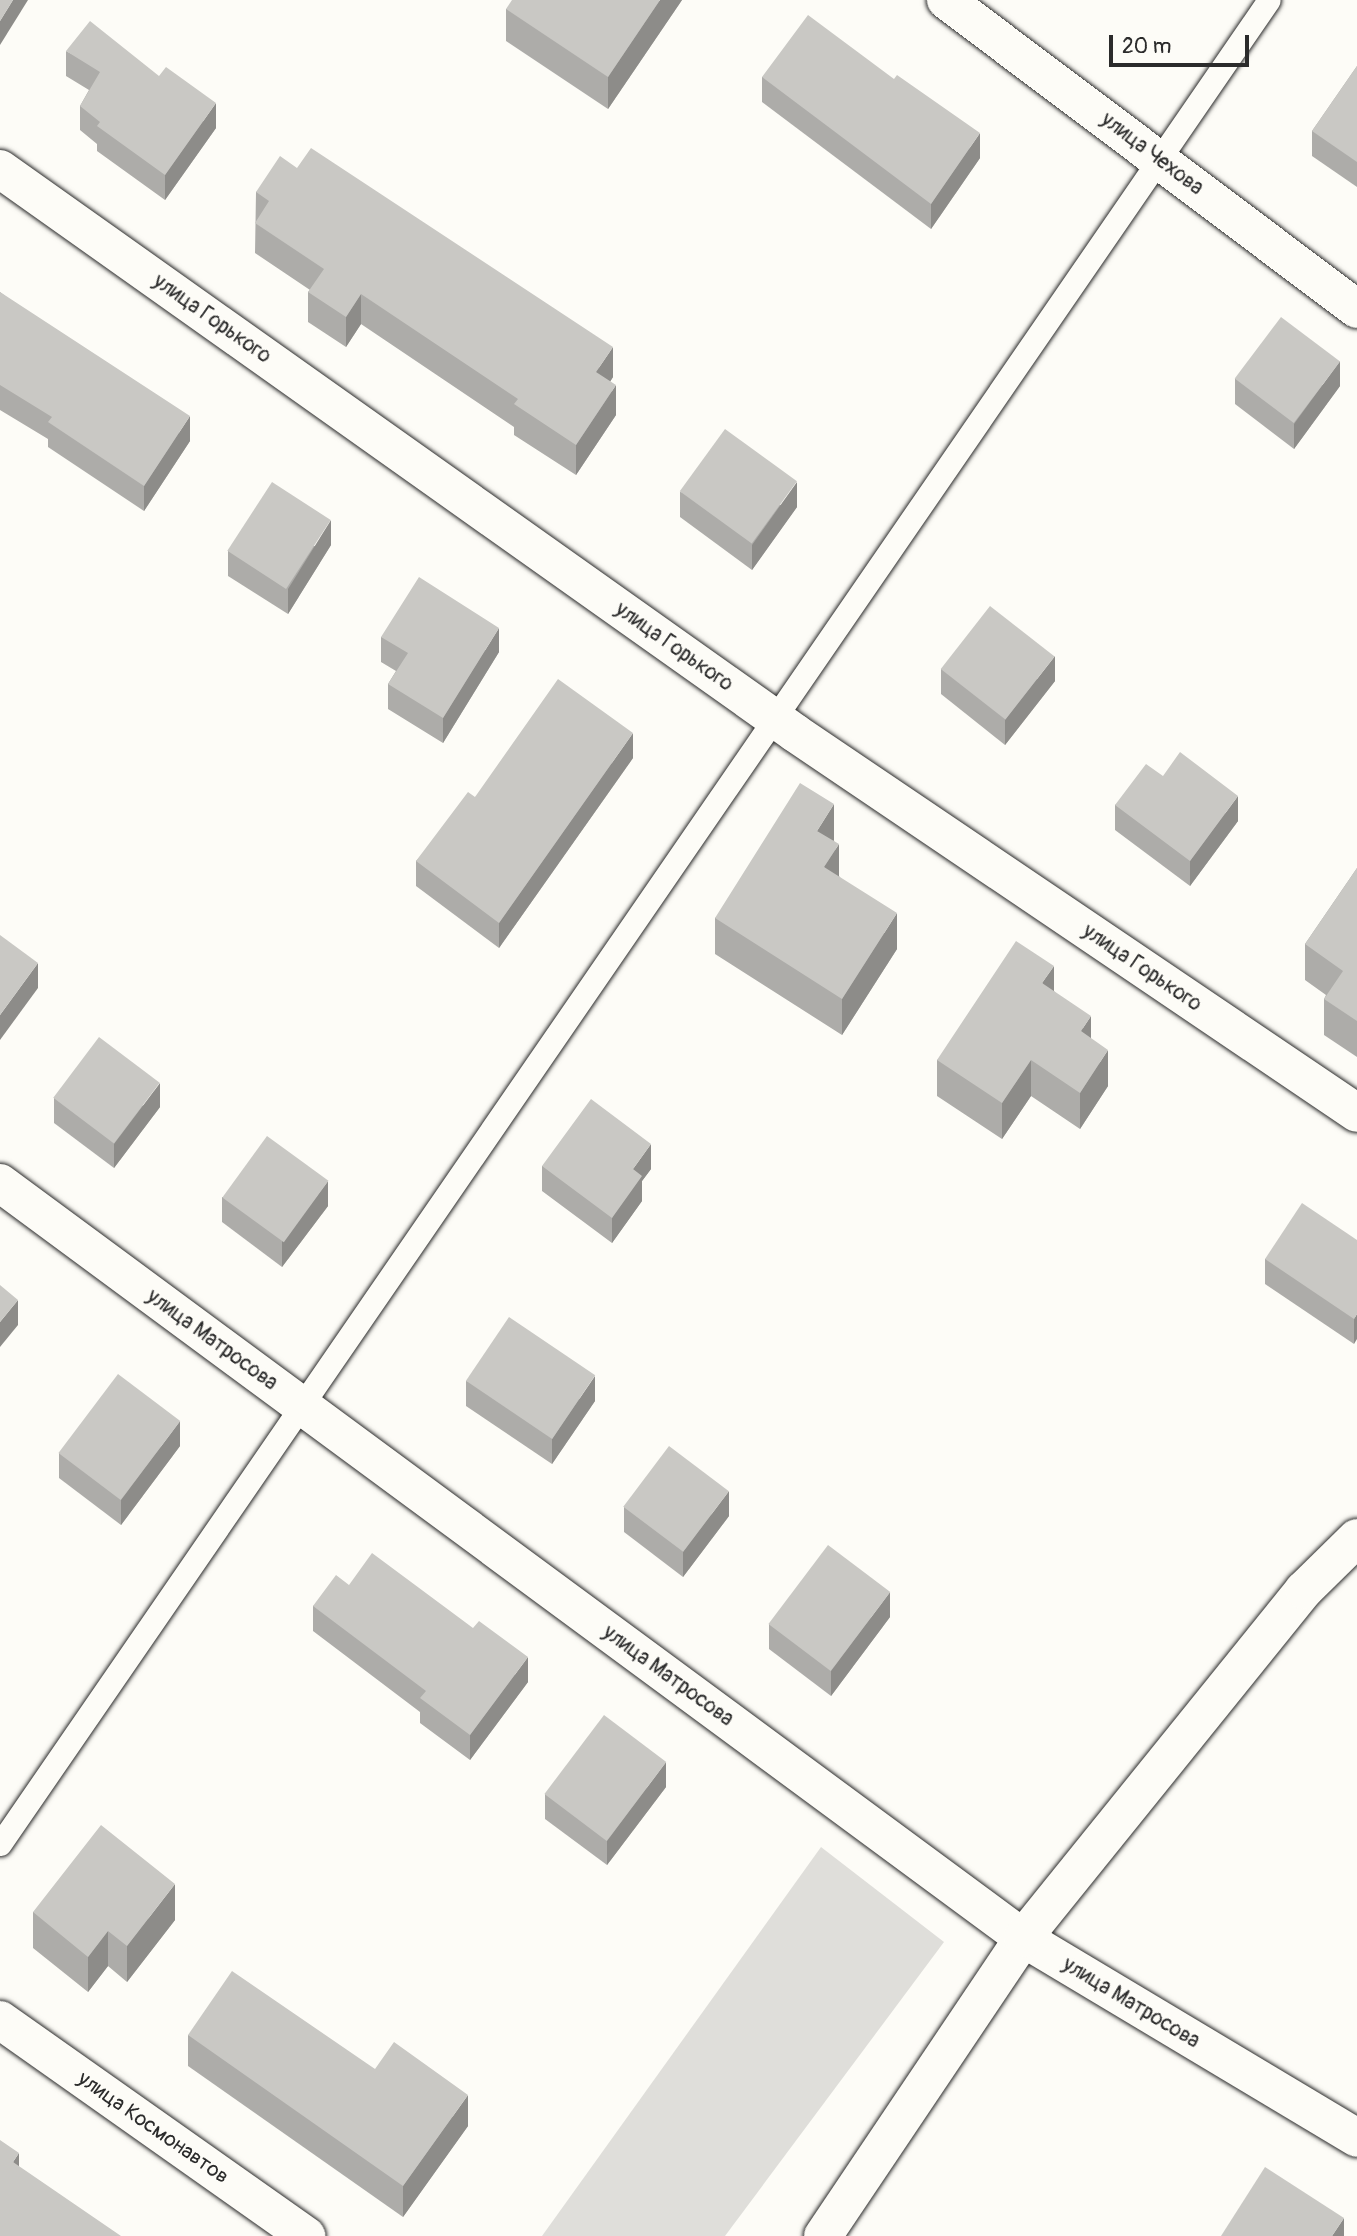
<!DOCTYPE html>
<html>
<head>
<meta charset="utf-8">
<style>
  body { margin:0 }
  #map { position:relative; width:1357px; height:2236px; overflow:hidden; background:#fdfcf7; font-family:Pangolin,sans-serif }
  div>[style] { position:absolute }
  .green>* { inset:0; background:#dfdeda }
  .roads { filter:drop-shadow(0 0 2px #2b2b2b) drop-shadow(0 0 2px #2b2b2b) }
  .lane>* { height:23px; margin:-11.5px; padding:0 11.5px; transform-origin:11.5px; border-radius:11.5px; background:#fdfcf7 }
  .street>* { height:38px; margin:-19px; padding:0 19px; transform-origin:19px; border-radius:19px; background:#fdfcf7 }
  .wall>* { inset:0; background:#adaca9 }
  .shaded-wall>* { inset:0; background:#8d8c89 }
  .building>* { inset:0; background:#c9c8c4; transform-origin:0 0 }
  span { translate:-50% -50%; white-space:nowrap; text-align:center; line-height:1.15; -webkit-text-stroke:5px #fdfcf7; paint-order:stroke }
  .street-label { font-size:21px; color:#2b2b2b }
  .scale { position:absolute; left:1109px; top:35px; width:140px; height:32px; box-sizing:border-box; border:4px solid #2b2b2b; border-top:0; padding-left:9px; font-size:21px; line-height:24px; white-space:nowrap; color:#2b2b2b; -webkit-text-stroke:5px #fdfcf7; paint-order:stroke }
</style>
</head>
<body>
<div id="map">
  <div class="green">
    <div style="clip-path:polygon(821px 1847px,944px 1942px,725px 2236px,542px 2236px)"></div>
  </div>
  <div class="roads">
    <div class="lane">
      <div style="left:0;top:1844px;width:2238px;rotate:-55.47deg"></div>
    </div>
    <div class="street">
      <div style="left:946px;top:0;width:514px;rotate:36.94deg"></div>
      <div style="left:0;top:169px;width:975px;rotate:35.35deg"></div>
      <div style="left:795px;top:733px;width:678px;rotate:34.06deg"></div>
      <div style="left:0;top:1183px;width:1271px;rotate:36.43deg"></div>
      <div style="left:1023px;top:1938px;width:389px;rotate:30.9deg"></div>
      <div style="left:0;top:2020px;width:375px;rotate:35.2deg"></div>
      <div style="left:823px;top:2236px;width:359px;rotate:-56.1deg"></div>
      <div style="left:1023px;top:1938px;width:447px;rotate:-51.1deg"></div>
      <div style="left:1304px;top:1590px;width:74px;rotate:-44.5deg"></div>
    </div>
  </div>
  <div class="wall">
    <div style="clip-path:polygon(682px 0,608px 109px,506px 41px,506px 9px)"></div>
    <div style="clip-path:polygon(66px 51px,216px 128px,165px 200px,97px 151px,97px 144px,80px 130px,80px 106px,89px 90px,66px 76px)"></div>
    <div style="clip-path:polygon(1357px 66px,1357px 187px,1312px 156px,1312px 131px)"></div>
    <div style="clip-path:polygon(762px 77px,894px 79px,980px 158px,931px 229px,762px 102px)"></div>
    <div style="clip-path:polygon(297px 168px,613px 377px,610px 382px,616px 415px,576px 475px,514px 435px,514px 427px,361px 324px,346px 347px,308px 322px,308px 292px,310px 290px,255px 253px,256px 192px)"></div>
    <div style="clip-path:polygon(0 292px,190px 441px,144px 511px,48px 447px,48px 439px,0 410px)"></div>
    <div style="clip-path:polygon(1235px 379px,1340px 386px,1294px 449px,1235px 404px)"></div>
    <div style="clip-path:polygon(680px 492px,797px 507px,752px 570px,680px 517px)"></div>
    <div style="clip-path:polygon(331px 545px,288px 614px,228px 576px,228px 551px)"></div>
    <div style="clip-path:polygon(381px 637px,499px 652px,443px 743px,388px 709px,388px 684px,396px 671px,381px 662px)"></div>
    <div style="clip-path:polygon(941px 669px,1055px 681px,1005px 745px,941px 694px)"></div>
    <div style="clip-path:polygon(633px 758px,499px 948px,416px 886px,416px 861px,475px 797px)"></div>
    <div style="clip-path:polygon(1163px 776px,1238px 821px,1190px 886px,1115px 830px,1115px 805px)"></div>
    <div style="clip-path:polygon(834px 840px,839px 876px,897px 949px,842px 1035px,715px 954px,715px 918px)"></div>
    <div style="clip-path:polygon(1357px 868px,1357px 1057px,1324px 1035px,1324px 999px,1326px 995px,1305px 980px,1305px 944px)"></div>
    <div style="clip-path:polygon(1054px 991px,1091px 1039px,1108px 1086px,1080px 1129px,1031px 1096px,1002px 1139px,937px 1096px,937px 1060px)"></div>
    <div style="clip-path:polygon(54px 1098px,160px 1107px,114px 1168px,54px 1123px)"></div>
    <div style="clip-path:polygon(542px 1166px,651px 1169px,642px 1181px,642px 1201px,612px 1243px,542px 1191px)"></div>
    <div style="clip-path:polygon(222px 1197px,328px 1206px,282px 1267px,222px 1222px)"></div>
    <div style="clip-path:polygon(1357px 1240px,1354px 1344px,1265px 1284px,1265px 1259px)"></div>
    <div style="clip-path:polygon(466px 1381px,595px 1401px,552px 1464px,466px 1406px)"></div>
    <div style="clip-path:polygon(180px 1446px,121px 1525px,59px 1478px,59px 1453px)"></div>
    <div style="clip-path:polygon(624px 1507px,729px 1516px,683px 1577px,624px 1532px)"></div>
    <div style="clip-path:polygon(349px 1585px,528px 1682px,470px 1760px,420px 1723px,420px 1712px,313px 1631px,313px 1606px)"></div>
    <div style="clip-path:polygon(890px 1617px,831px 1696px,769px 1649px,769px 1624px)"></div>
    <div style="clip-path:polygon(666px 1787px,607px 1865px,545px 1819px,545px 1794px)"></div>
    <div style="clip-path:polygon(33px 1912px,175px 1920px,127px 1982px,108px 1966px,88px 1992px,33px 1948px)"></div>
    <div style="clip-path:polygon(188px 2035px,375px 2069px,468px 2126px,403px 2217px,188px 2066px)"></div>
  </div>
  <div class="shaded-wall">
    <div style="clip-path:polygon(13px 0,28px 0,0 45px,0 21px)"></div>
    <div style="clip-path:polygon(660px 0,682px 0,608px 109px,608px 77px)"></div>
    <div style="clip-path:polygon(216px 103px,216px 128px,165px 200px,165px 175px)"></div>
    <div style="clip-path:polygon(980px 133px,980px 158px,931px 229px,931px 204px)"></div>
    <div style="clip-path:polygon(361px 294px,361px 324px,346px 347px,346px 317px)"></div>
    <div style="clip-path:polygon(613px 347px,613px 377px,596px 403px,596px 372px)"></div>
    <div style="clip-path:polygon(1340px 361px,1340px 386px,1294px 449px,1294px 424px)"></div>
    <div style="clip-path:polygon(616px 385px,616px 415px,576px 475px,576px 445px)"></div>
    <div style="clip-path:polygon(190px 416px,190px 441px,144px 511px,144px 486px)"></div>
    <div style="clip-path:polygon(797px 482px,797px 507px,752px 570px,752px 545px)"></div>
    <div style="clip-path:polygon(331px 520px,331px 545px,288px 614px,288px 589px)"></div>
    <div style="clip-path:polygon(499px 628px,499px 652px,443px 743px,443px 718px)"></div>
    <div style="clip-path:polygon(1055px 656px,1055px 681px,1005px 745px,1005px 720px)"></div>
    <div style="clip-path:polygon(633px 733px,633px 758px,499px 948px,499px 923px)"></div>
    <div style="clip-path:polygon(1238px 796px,1238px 821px,1190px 886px,1190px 861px)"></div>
    <div style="clip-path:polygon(834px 804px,834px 840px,817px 867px,817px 831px)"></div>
    <div style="clip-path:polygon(839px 844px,839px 880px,824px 867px)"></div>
    <div style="clip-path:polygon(897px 913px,897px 949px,842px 1035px,842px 999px)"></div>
    <div style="clip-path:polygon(38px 963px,38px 988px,0 1040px,0 1015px)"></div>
    <div style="clip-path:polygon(1054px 966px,1054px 1002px,1042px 983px)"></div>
    <div style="clip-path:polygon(1091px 1016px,1091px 1052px,1081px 1031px)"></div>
    <div style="clip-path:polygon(1108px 1050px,1108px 1086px,1080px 1129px,1080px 1093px)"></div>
    <div style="clip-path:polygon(1031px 1060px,1031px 1096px,1002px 1139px,1002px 1103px)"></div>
    <div style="clip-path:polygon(160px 1083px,160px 1107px,114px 1168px,114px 1144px)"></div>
    <div style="clip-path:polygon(651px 1144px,651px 1169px,642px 1181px,642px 1201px,612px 1243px,612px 1218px,633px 1169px)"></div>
    <div style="clip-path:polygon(328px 1181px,328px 1206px,282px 1267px,282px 1242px)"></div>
    <div style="clip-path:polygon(18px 1300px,18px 1325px,0 1347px,0 1322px)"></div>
    <div style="clip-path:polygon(1357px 1314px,1357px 1339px,1354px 1344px,1354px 1319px)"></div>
    <div style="clip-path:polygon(595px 1376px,595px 1401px,552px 1464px,552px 1439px)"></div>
    <div style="clip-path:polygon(180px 1421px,180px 1446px,121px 1525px,121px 1500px)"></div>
    <div style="clip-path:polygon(729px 1491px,729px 1516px,683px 1577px,683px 1552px)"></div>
    <div style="clip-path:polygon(890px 1592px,890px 1617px,831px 1696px,831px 1671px)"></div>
    <div style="clip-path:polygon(528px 1657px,528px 1682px,470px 1760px,470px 1735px)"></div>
    <div style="clip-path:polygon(666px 1762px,666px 1787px,607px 1865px,607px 1841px)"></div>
    <div style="clip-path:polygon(175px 1884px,175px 1920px,127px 1982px,127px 1946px)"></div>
    <div style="clip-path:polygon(108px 1931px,108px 1966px,88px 1992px,88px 1957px)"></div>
    <div style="clip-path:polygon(468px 2095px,468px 2126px,403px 2217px,403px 2186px)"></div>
    <div style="clip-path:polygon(19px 2153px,19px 2178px,13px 2162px)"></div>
    <div style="clip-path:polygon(1344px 2218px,1344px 2236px,1332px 2236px)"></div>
  </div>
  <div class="building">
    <div style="clip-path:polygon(0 0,13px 0,0 21px)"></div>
    <div style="clip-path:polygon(512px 0,660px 0,608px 77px,506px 9px)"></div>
    <div style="clip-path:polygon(808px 15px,894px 79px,897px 75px,980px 133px,931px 204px,762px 77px)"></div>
    <div style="clip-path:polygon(90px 21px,159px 76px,166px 67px,216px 103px,165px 175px,97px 126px,100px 122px,80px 106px,100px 72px,66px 51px)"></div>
    <div style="clip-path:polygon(1357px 66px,1357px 162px,1312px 131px)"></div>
    <div style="clip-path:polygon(311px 148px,613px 347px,596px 372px,616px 385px,576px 445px,514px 404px,518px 399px,361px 294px,346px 317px,308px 292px,324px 269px,255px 223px,269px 201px,256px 192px,280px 156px,297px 168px)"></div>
    <div style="clip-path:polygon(0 292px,190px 416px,144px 486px,48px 422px,52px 417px,0 385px)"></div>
    <div style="left:1281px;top:317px;width:74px;height:77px;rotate:37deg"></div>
    <div style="left:725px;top:429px;width:89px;height:77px;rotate:36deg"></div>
    <div style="left:272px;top:482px;width:70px;height:82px;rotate:33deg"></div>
    <div style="clip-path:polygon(419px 577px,499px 628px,443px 718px,388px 684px,408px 653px,381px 637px)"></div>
    <div style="left:990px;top:606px;width:82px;height:80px;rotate:38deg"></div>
    <div style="clip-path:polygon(558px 679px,633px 733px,499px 923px,416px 861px,468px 792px,475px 797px)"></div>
    <div style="clip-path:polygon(1180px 752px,1238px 796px,1190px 861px,1115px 805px,1146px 764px,1163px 776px)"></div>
    <div style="clip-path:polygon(800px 783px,834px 804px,817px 831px,839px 844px,824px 867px,897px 913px,842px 999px,715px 918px)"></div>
    <div style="clip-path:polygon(1357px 868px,1357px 1021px,1324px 999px,1343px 971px,1305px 944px)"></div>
    <div style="clip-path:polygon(0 935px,38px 963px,0 1015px)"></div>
    <div style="clip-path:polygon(1016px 941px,1054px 966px,1042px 983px,1091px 1016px,1081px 1031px,1108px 1050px,1080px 1093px,1031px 1060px,1002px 1103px,937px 1060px)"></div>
    <div style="left:99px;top:1037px;width:76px;height:76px;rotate:37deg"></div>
    <div style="clip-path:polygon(591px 1099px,651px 1144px,633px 1169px,642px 1176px,612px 1218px,542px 1166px)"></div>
    <div style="left:267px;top:1136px;width:76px;height:76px;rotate:36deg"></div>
    <div style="clip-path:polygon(1302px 1203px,1357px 1240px,1357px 1314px,1354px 1319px,1265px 1259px)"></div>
    <div style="clip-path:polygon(0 1285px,18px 1300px,0 1322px)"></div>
    <div style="left:509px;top:1317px;width:104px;height:77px;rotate:34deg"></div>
    <div style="left:118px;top:1374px;width:78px;height:99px;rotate:37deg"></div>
    <div style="left:669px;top:1446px;width:75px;height:76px;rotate:37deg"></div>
    <div style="left:828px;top:1545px;width:78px;height:99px;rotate:37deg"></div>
    <div style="clip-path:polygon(372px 1553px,473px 1628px,479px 1621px,528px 1657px,470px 1735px,420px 1698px,426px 1691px,313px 1606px,336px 1575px,349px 1585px)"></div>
    <div style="left:604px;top:1715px;width:78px;height:99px;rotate:37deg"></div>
    <div style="clip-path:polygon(101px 1825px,175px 1884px,127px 1946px,108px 1931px,88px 1957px,33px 1912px)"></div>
    <div style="clip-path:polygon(232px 1971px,375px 2069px,394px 2042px,468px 2095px,403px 2186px,188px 2035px)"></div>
    <div style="clip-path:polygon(0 2140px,19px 2153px,13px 2162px,121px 2236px,0 2236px)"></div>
    <div style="clip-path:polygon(1265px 2167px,1344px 2218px,1332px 2236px,1221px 2236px)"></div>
  </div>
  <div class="street-label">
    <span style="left:1152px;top:154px;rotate:37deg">улица Чехова</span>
    <span style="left:212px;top:319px;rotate:35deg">улица Горького</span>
    <span style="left:674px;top:647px;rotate:35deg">улица Горького</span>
    <span style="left:1142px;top:968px;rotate:34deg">улица Горького</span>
    <span style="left:212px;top:1340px;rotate:36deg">улица Матросова</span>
    <span style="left:668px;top:1676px;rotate:36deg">улица Матросова</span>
    <span style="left:1131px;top:2003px;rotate:31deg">улица Матросова</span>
    <span style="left:153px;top:2128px;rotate:35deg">улица Космонавтов</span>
  </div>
  <div class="scale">20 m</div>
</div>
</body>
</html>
